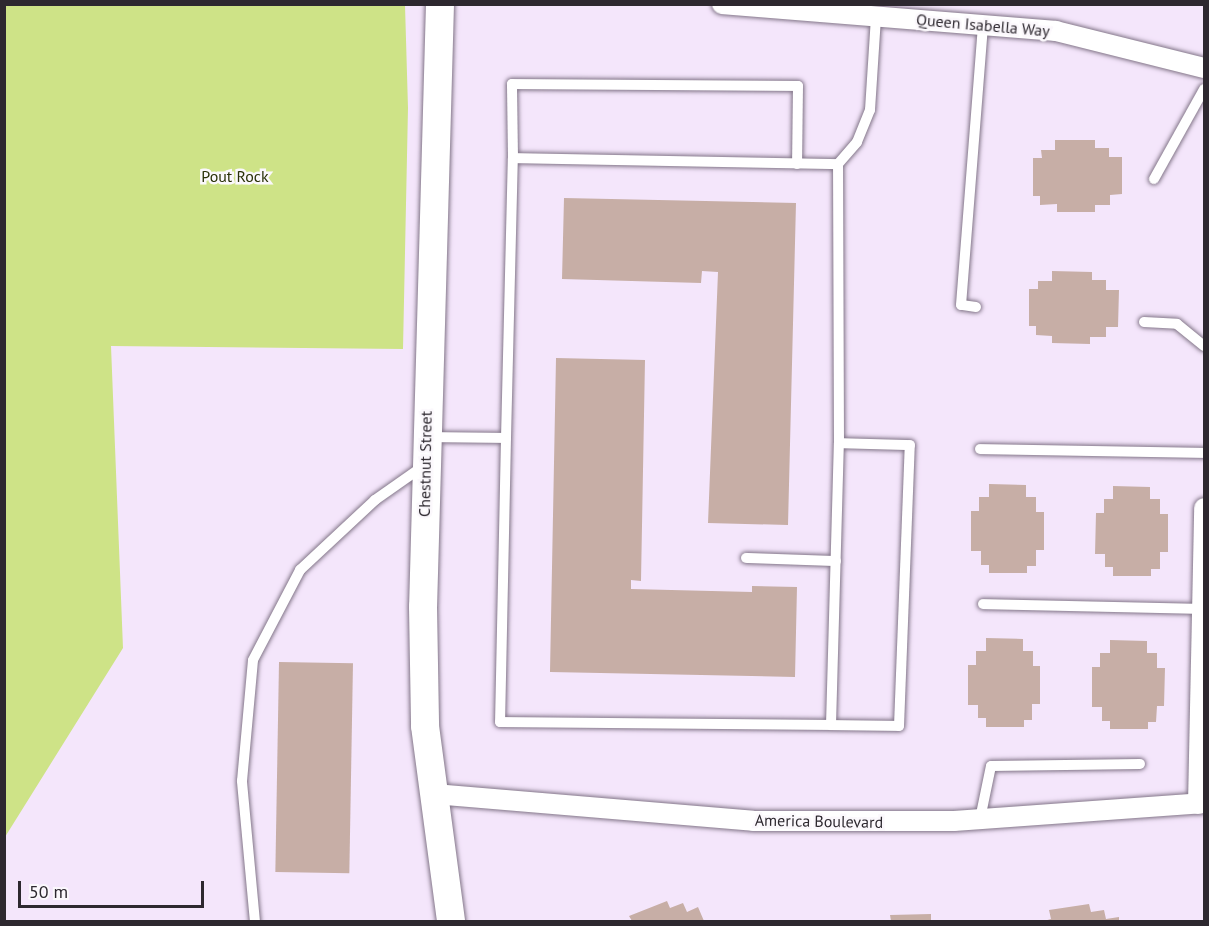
<!DOCTYPE html>
<html>
<head>
<meta charset="utf-8">
<style>
  body { margin:0 }
  #map { position:relative; width:1209px; height:926px; overflow:hidden; background:#f4e6fb; font-family:"PT Sans",sans-serif }
  div>[style] { position:absolute }
  .green>* { inset:0; background:#cee387 }
  .building>* { inset:0; background:#c7aea6; transform-origin:0 0 }
  .roads { filter:drop-shadow(0 0 2px #837689) drop-shadow(0 0 2px #837689) }
  .lane>* { height:10px; margin:-5px; padding:0 5px; transform-origin:5px; border-radius:5px; background:#fff }
  .street>* { height:20px; margin:-10px; padding:0 10px; transform-origin:10px; border-radius:10px; background:#fff }
  .secondary>* { height:28px; margin:-14px; padding:0 14px; transform-origin:14px; border-radius:14px; background:#fff }
  span { translate:-50% -50%; white-space:nowrap; text-align:center; line-height:1.15; -webkit-text-stroke:5px #fbf8fc; paint-order:stroke }
  .street-label { font-size:16px; color:#2d282f }
  .park-label { font-size:16px; color:#293107 }
  .frame { position:absolute; inset:0; border:6px solid #2d282f; pointer-events:none }
  .scale { position:absolute; left:18px; top:881px; width:186px; height:27px; box-sizing:border-box; border:3px solid #2d282f; border-top:0; padding-left:8px; font-size:18px; line-height:21px; white-space:nowrap; color:#2d282f; -webkit-text-stroke:4px #fbf8fc; paint-order:stroke }
</style>
</head>
<body>
<div id="map">
  <div class="green">
    <div style="clip-path:polygon(5px 4px,405px 5px,408px 108px,403px 349px,111px 346px,123px 648px,5px 837px)"></div>
  </div>
  <div class="building">
    <div style="clip-path:polygon(1055px 140px,1095px 140px,1095px 148px,1109px 148px,1109px 157px,1122px 157px,1122px 194px,1110px 195px,1110px 205px,1095px 205px,1095px 212px,1057px 212px,1057px 204px,1040px 205px,1040px 196px,1033px 196px,1033px 158px,1042px 158px,1041px 150px,1055px 150px)"></div>
    <div style="clip-path:polygon(564px 198px,796px 203px,788px 525px,708px 523px,718px 272px,702px 271px,701px 283px,562px 279px)"></div>
    <div style="clip-path:polygon(1052px 271px,1092px 272px,1092px 280px,1106px 280px,1106px 290px,1119px 290px,1118px 327px,1106px 327px,1106px 337px,1090px 337px,1090px 344px,1052px 343px,1052px 336px,1036px 335px,1036px 326px,1029px 326px,1029px 289px,1038px 289px,1038px 281px,1052px 281px)"></div>
    <div style="clip-path:polygon(556px 358px,645px 360px,641px 581px,631px 580px,631px 589px,752px 592px,752px 586px,797px 587px,795px 677px,550px 672px)"></div>
    <div style="clip-path:polygon(989px 484px,1026px 485px,1026px 497px,1036px 497px,1036px 512px,1044px 512px,1044px 550px,1036px 550px,1036px 566px,1027px 566px,1027px 573px,989px 573px,989px 565px,981px 565px,981px 551px,971px 551px,971px 511px,979px 511px,979px 497px,989px 497px)"></div>
    <div style="clip-path:polygon(1113px 486px,1150px 487px,1150px 499px,1160px 499px,1160px 514px,1168px 514px,1168px 552px,1160px 552px,1160px 569px,1151px 569px,1151px 576px,1113px 576px,1113px 567px,1105px 567px,1105px 554px,1095px 554px,1096px 513px,1104px 513px,1104px 499px,1113px 499px)"></div>
    <div style="clip-path:polygon(986px 638px,1023px 639px,1023px 651px,1033px 651px,1033px 666px,1040px 666px,1040px 704px,1032px 704px,1032px 720px,1024px 720px,1024px 727px,986px 727px,986px 718px,978px 718px,978px 705px,968px 705px,968px 665px,976px 665px,976px 651px,986px 651px)"></div>
    <div style="clip-path:polygon(1110px 640px,1147px 641px,1147px 653px,1157px 653px,1157px 668px,1165px 668px,1164px 706px,1157px 706px,1156px 722px,1148px 722px,1148px 729px,1110px 729px,1110px 721px,1102px 721px,1102px 707px,1092px 707px,1092px 667px,1100px 667px,1100px 653px,1110px 653px)"></div>
    <div style="left:279px;top:662px;width:74px;height:210px;rotate:1deg"></div>
    <div style="clip-path:polygon(667px 901px,670px 908px,683px 903px,687px 912px,698px 907px,704px 921px,632px 921px,629px 916px)"></div>
    <div style="clip-path:polygon(1089px 904px,1091px 912px,1104px 910px,1106px 919px,1119px 917px,1119px 921px,1044px 921px,1051px 919px,1049px 910px)"></div>
    <div style="clip-path:polygon(931px 914px,931px 921px,891px 921px,890px 915px)"></div>
  </div>
  <div class="roads">
    <div class="lane">
      <div style="left:513px;top:158px;width:74px;rotate:-90.8deg"></div>
      <div style="left:512px;top:84px;width:286px;rotate:0.4deg"></div>
      <div style="left:798px;top:86px;width:78px;rotate:90.7deg"></div>
      <div style="left:1154px;top:179px;width:103px;rotate:-60.9deg"></div>
      <div style="left:976px;top:307px;width:15px;rotate:-172deg"></div>
      <div style="left:961px;top:305px;width:281px;rotate:-85.5deg"></div>
      <div style="left:1144px;top:322px;width:33px;rotate:3deg"></div>
      <div style="left:1177px;top:324px;width:35px;rotate:39deg"></div>
      <div style="left:428px;top:437px;width:78px;rotate:0.7deg"></div>
      <div style="left:506px;top:438px;width:284px;rotate:91.2deg"></div>
      <div style="left:500px;top:722px;width:331px;rotate:0.5deg"></div>
      <div style="left:831px;top:725px;width:282px;rotate:-88.4deg"></div>
      <div style="left:839px;top:443px;width:279px;rotate:-90.2deg"></div>
      <div style="left:838px;top:164px;width:29px;rotate:-49deg"></div>
      <div style="left:857px;top:142px;width:35px;rotate:-68deg"></div>
      <div style="left:870px;top:110px;width:94px;rotate:-86.3deg"></div>
      <div style="left:506px;top:438px;width:280px;rotate:-88.6deg"></div>
      <div style="left:513px;top:158px;width:325px;rotate:1.1deg"></div>
      <div style="left:980px;top:449px;width:224px;rotate:1deg"></div>
      <div style="left:746px;top:558px;width:90px;rotate:1.9deg"></div>
      <div style="left:983px;top:604px;width:217px;rotate:1.3deg"></div>
      <div style="left:831px;top:725px;width:68px;rotate:0.8deg"></div>
      <div style="left:899px;top:726px;width:281px;rotate:-87.8deg"></div>
      <div style="left:910px;top:445px;width:71px;rotate:-178.4deg"></div>
      <div style="left:980px;top:819px;width:54px;rotate:-78.3deg"></div>
      <div style="left:991px;top:766px;width:149px;rotate:-0.8deg"></div>
      <div style="left:255px;top:922px;width:142px;rotate:-95.3deg"></div>
      <div style="left:242px;top:781px;width:121px;rotate:-84.8deg"></div>
      <div style="left:253px;top:660px;width:102px;rotate:-62.4deg"></div>
      <div style="left:300px;top:570px;width:103px;rotate:-43deg"></div>
      <div style="left:375px;top:500px;width:57px;rotate:-35.1deg"></div>
    </div>
    <div class="street">
      <div style="left:722px;top:4px;width:335px;rotate:4.6deg"></div>
      <div style="left:1056px;top:31px;width:153px;rotate:14deg"></div>
      <div style="left:434px;top:794px;width:320px;rotate:4.8deg"></div>
      <div style="left:753px;top:821px;width:201px"></div>
      <div style="left:954px;top:821px;width:251px;rotate:-4.1deg"></div>
      <div style="left:1198px;top:804px;width:296px;rotate:-88.8deg"></div>
    </div>
    <div class="secondary">
      <div style="left:440px;top:4px;width:603px;rotate:91.61deg"></div>
      <div style="left:423px;top:607px;width:119px;rotate:89deg"></div>
      <div style="left:425px;top:726px;width:198px;rotate:82.4deg"></div>
    </div>
  </div>
  <div class="street-label">
    <span style="left:983px;top:25px;rotate:5deg">Queen Isabella Way</span>
    <span style="left:425px;top:464px;rotate:-89deg">Chestnut Street</span>
    <span style="left:819px;top:821px;rotate:1deg">America Boulevard</span>
  </div>
  <div class="park-label">
    <span style="left:235px;top:176px">Pout Rock</span>
  </div>
  <div class="frame"></div>
  <div class="scale">50 m</div>
</div>
</body>
</html>
